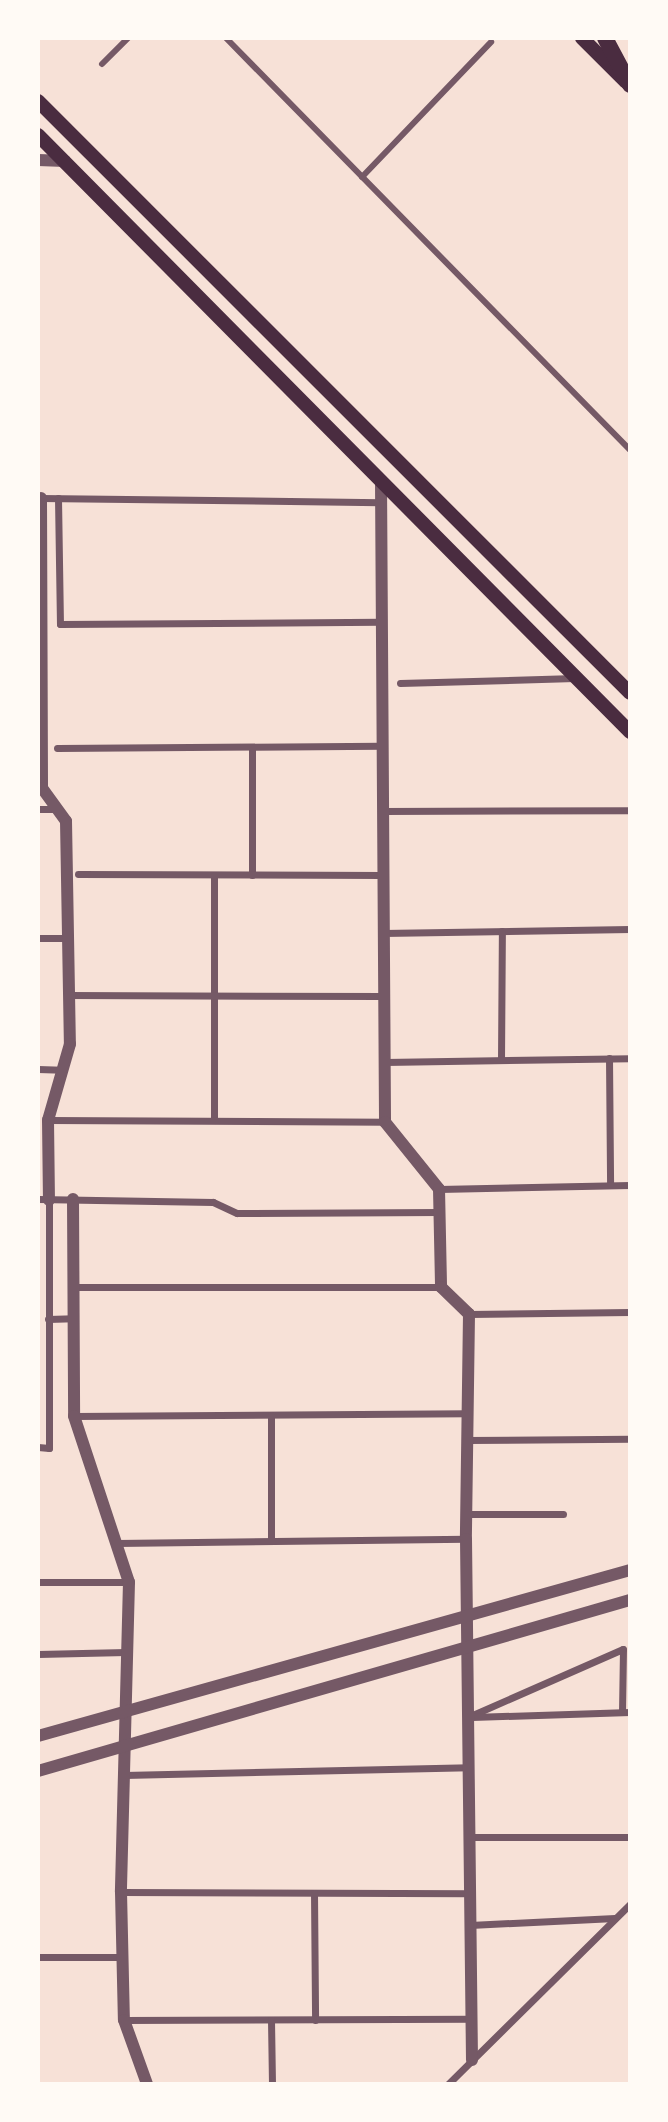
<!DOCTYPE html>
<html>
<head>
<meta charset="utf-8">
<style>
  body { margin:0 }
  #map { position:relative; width:668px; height:2122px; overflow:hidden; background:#f7e1d7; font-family:"Noto Sans",sans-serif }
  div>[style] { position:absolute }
  .pedestrian>* { height:6px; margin:-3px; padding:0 3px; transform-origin:3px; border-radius:3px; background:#755966 }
  .minor>* { height:7px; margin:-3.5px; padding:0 3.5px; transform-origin:3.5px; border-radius:3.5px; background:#755966 }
  .tertiary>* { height:12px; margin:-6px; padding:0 6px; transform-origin:6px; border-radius:6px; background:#755966 }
  .secondary>* { height:14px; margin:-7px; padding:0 7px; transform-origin:7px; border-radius:7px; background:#4a2c40 }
  .primary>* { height:16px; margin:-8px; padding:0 8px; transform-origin:8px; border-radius:8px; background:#4a2c40 }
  span { translate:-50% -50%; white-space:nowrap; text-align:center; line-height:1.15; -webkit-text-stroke:5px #fffaf5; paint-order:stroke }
  .frame { position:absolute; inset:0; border:40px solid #fffaf5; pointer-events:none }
</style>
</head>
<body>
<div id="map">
  <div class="pedestrian">
    <div style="left:226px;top:38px;width:577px;rotate:45.56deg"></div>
    <div style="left:102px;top:64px;width:37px;rotate:-45deg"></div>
    <div style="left:362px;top:177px;width:187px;rotate:-46.3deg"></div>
  </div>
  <div class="minor">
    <div style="left:41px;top:498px;width:339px;rotate:0.7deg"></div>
    <div style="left:58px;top:498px;width:126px;rotate:89.1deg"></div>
    <div style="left:60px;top:624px;width:320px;rotate:-0.4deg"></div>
    <div style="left:400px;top:683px;width:175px;rotate:-1.6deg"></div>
    <div style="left:252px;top:747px;width:128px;rotate:90deg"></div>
    <div style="left:57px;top:748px;width:324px;rotate:-0.4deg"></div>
    <div style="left:38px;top:809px;width:18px"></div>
    <div style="left:383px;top:811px;width:247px;rotate:-0.2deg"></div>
    <div style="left:78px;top:874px;width:305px;rotate:0.2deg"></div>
    <div style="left:214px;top:875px;width:245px;rotate:90deg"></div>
    <div style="left:383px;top:933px;width:247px;rotate:-0.9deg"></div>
    <div style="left:38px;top:938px;width:29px"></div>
    <div style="left:68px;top:995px;width:316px;rotate:0.2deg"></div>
    <div style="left:609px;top:1058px;width:127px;rotate:89.5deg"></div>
    <div style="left:501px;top:1060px;width:129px;rotate:-89.6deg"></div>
    <div style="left:385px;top:1062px;width:245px;rotate:-0.9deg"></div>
    <div style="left:38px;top:1069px;width:23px;rotate:2deg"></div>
    <div style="left:48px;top:1120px;width:337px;rotate:0.3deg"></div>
    <div style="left:439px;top:1189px;width:191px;rotate:-1.2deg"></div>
    <div style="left:38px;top:1199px;width:175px;rotate:1deg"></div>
    <div style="left:213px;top:1202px;width:26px;rotate:25deg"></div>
    <div style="left:237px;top:1213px;width:203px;rotate:-0.3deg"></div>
    <div style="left:73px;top:1287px;width:368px"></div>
    <div style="left:469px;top:1314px;width:161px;rotate:-0.7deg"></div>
    <div style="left:48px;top:1319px;width:25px;rotate:-2deg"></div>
    <div style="left:74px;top:1416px;width:393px;rotate:-0.4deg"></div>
    <div style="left:467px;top:1440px;width:163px;rotate:-0.4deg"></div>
    <div style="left:38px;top:1447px;width:11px;rotate:5deg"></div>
    <div style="left:49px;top:1448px;width:248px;rotate:-90deg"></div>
    <div style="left:467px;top:1514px;width:96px"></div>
    <div style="left:271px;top:1541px;width:126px;rotate:-90deg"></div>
    <div style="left:117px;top:1543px;width:349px;rotate:-0.7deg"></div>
    <div style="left:38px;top:1582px;width:91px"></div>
    <div style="left:38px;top:1654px;width:88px;rotate:-1.3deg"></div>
    <div style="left:468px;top:1717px;width:169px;rotate:-23.7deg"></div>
    <div style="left:623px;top:1649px;width:63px;rotate:90.9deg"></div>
    <div style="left:472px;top:1717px;width:158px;rotate:-1.8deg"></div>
    <div style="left:124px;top:1775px;width:345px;rotate:-1.3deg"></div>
    <div style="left:469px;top:1837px;width:161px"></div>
    <div style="left:121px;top:1892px;width:349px;rotate:0.2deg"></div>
    <div style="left:314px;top:1893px;width:127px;rotate:89.5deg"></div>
    <div style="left:470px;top:1925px;width:145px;rotate:-2.8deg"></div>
    <div style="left:38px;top:1957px;width:84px"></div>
    <div style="left:124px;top:2020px;width:348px;rotate:-0.2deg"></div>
    <div style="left:271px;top:2020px;width:64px;rotate:89.1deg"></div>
    <div style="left:448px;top:2084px;width:256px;rotate:-44.7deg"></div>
  </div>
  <div class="tertiary">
    <div style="left:38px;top:160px;width:27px;rotate:2deg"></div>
    <div style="left:381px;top:481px;width:641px;rotate:89.64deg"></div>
    <div style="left:385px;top:1122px;width:86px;rotate:51.1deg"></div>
    <div style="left:439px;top:1189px;width:98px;rotate:88.8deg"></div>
    <div style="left:441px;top:1287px;width:39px;rotate:44deg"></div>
    <div style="left:469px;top:1314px;width:225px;rotate:90.8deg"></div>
    <div style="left:466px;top:1539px;width:521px;rotate:89.34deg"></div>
    <div style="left:41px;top:498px;width:290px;rotate:89.8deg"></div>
    <div style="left:42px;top:788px;width:41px;rotate:54deg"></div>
    <div style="left:66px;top:821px;width:223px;rotate:89deg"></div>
    <div style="left:70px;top:1044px;width:79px;rotate:106.1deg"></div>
    <div style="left:48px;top:1120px;width:80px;rotate:89.3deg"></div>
    <div style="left:73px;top:1199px;width:217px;rotate:89.7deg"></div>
    <div style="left:74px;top:1416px;width:175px;rotate:71.7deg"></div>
    <div style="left:129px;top:1582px;width:310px;rotate:91.5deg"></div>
    <div style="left:121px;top:1892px;width:128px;rotate:88.7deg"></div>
    <div style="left:124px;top:2020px;width:68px;rotate:70.2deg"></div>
    <div style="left:38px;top:1736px;width:615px;rotate:-15.66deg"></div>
    <div style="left:38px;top:1771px;width:616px;rotate:-16.11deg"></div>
  </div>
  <div class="secondary">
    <div style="left:582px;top:38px;width:62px;rotate:45deg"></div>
    <div style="left:38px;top:101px;width:837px;rotate:45deg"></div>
    <div style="left:38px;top:135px;width:841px;rotate:45.24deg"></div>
  </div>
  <div class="primary">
    <div style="left:605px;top:38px;width:53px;rotate:62deg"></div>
  </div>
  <div class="frame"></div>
</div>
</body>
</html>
